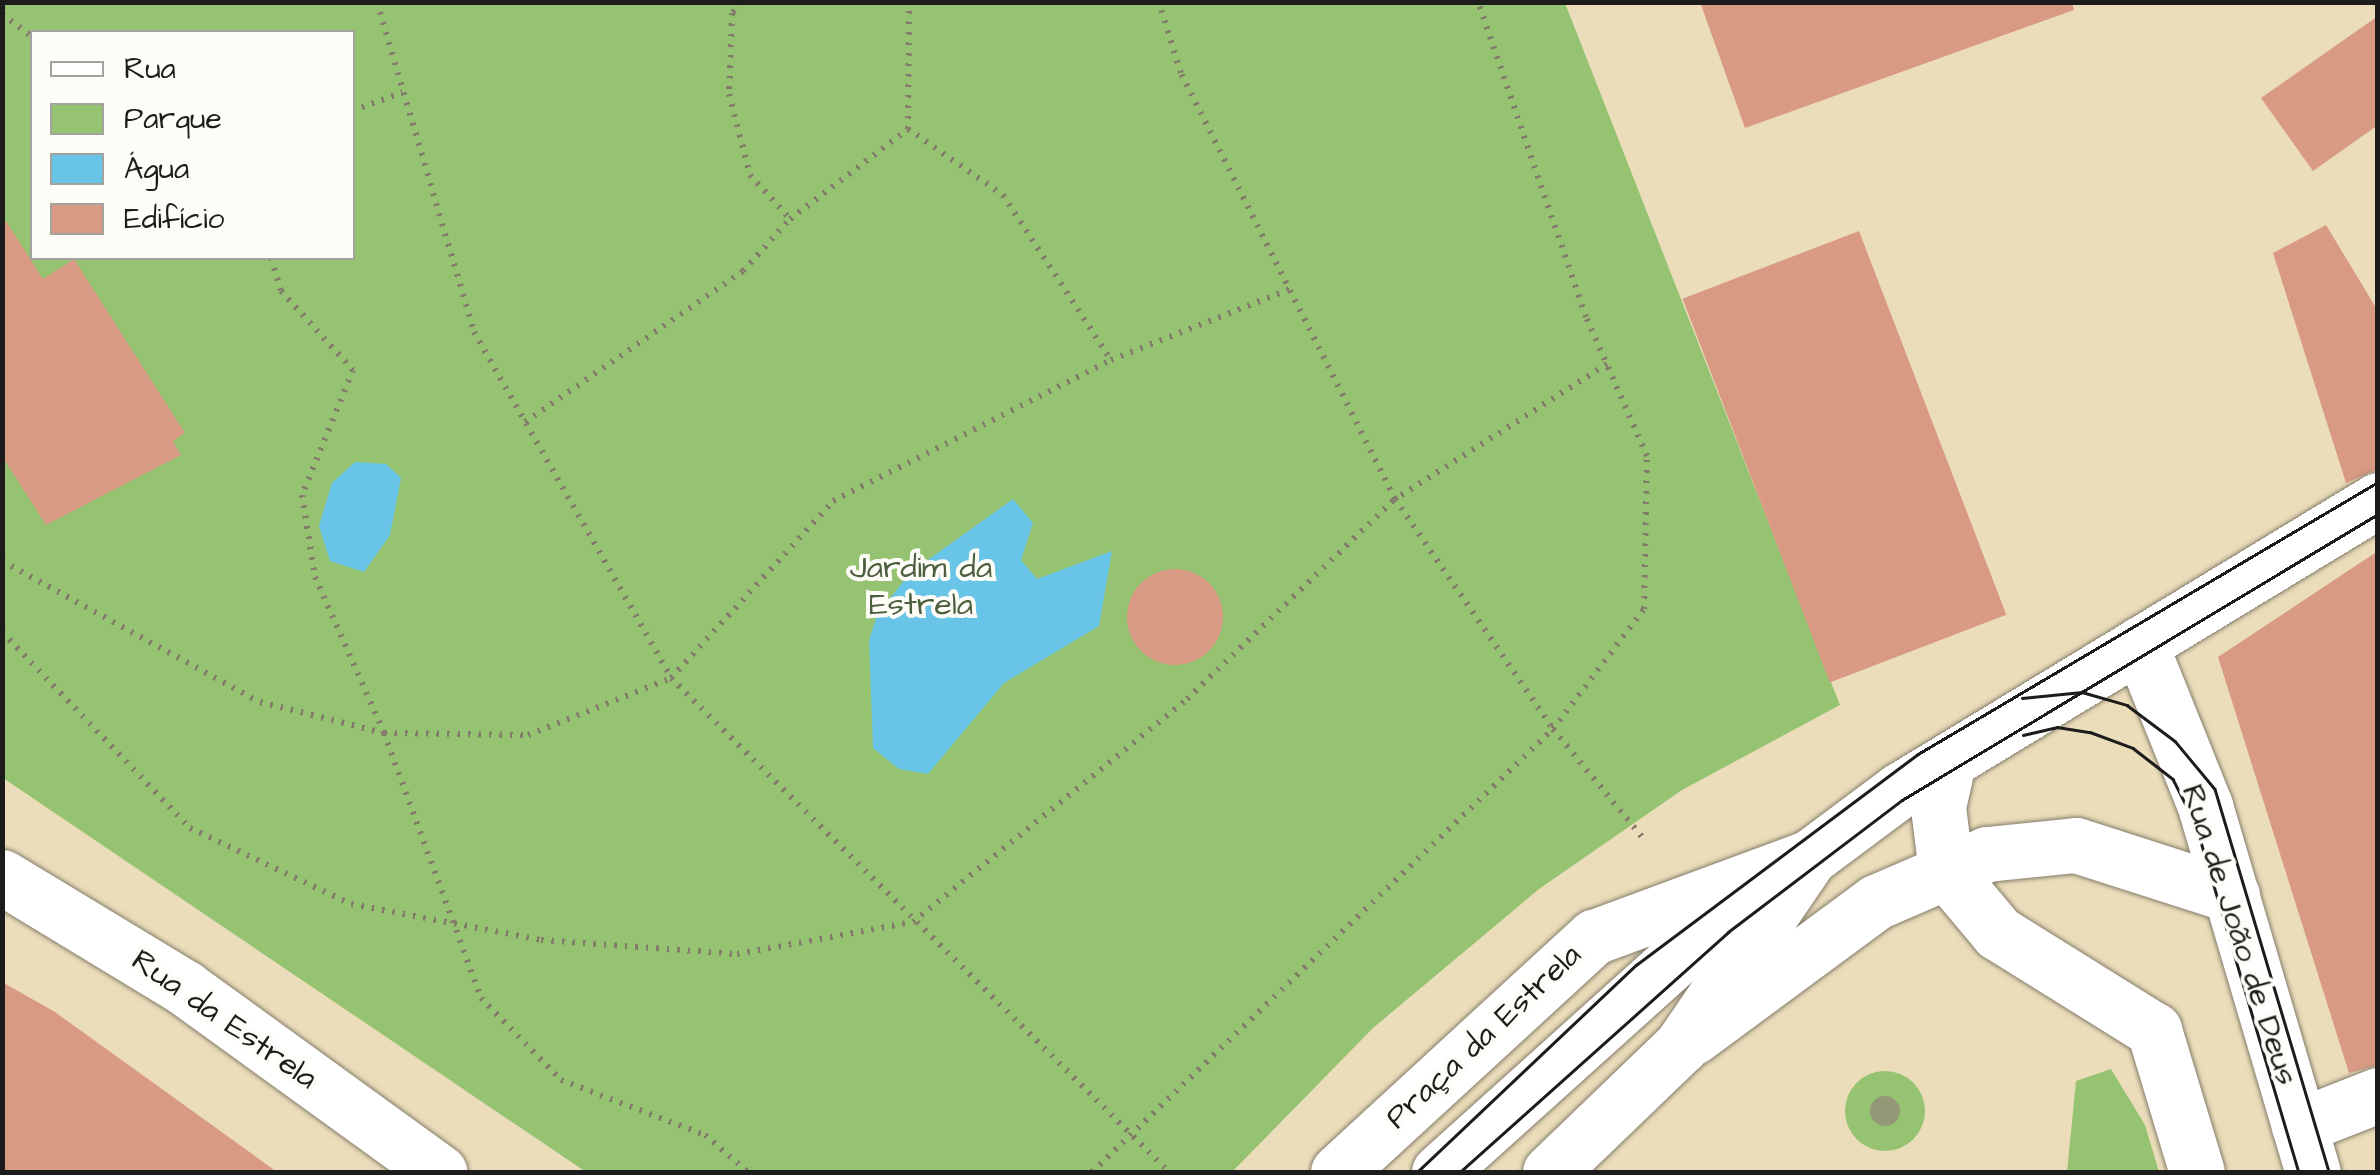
<!DOCTYPE html>
<html>
<head>
<meta charset="utf-8">
<style>
  body { margin:0 }
  #map { position:relative; width:2380px; height:1175px; overflow:hidden; background:#ebddba; font-family:"Architects Daughter",sans-serif }
  div>[style] { position:absolute }
  .green>* { inset:0; background:#95c372 }
  .round { border-radius:50% }
  .water>* { inset:0; background:#69c5e7 }
  .building>* { inset:0; background:#d99a84; transform-origin:0 0 }
  .path>* { height:6px; margin-top:-3px; transform-origin:0; background:repeating-linear-gradient(90deg,#847c6b 0 2.5px,transparent 0 10.5px) }
  .roads { filter:drop-shadow(0 0 2px #847c6b) drop-shadow(0 0 2px #847c6b) }
  .minor>* { height:55px; margin:-27.5px; padding:0 27.5px; transform-origin:27.5px; border-radius:27.5px; background:#fff }
  .major>* { height:55px; margin:-27.5px; padding:0 27.5px; transform-origin:27.5px; border-radius:27.5px; background:#fff }
  .tram>* { height:2.5px; margin:-1.25px; padding:0 1.25px; transform-origin:1.25px; border-radius:1.25px; background:#1c1c1c }
  .trees>* { width:30px; height:30px; margin:-15px; border-radius:50%; background:#949876 }
  span { translate:-50% -50%; white-space:nowrap; text-align:center; line-height:1.15; -webkit-text-stroke:8px #fdfcf7; paint-order:stroke }
  .park-label { font-size:32px; color:#4c5f3e }
  .street-label { font-size:32px; color:#1c1c1c }
  .frame { position:absolute; inset:0; border:5px solid #1c1c1c; pointer-events:none }
  .legend { position:absolute; left:30px; top:30px; width:325px; height:230px; box-sizing:border-box; background:#fdfcf7; border:2px solid #a3a29f; margin:0; padding:12px 18px; list-style:none; font-size:30px; color:#1c1c1c }
  .legend li { display:flex; align-items:center; gap:20px; height:50px }
  .legend b { width:50px; border:2px solid #a3a29f }
</style>
</head>
<body>
<div id="map">
  <div class="green">
    <div style="clip-path:polygon(evenodd,3px 2px,1565px 3px,1840px 705px,1682px 790px,1539px 889px,1373px 1028px,1232px 1172px,586px 1172px,3px 778px,3px 2px,32px 32px,352px 32px,352px 258px,32px 258px,32px 32px)"></div>
    <div style="clip-path:polygon(2111px 1069px,2145px 1125px,2159px 1172px,2067px 1172px,2076px 1081px)"></div>
    <div class="round" style="left:1845px;top:1071px;width:80px;height:80px"></div>
  </div>
  <div class="water">
    <div style="clip-path:polygon(355px 462px,386px 464px,401px 478px,390px 535px,364px 572px,330px 561px,319px 526px,332px 483px)"></div>
    <div style="clip-path:polygon(1013px 499px,1033px 523px,1021px 560px,1037px 579px,1112px 551px,1099px 626px,1004px 683px,928px 774px,899px 769px,873px 748px,869px 640px,878px 613px,911px 572px)"></div>
  </div>
  <div class="building">
    <div style="clip-path:polygon(1700px 2px,2072px 2px,2074px 10px,1745px 128px)"></div>
    <div style="clip-path:polygon(2378px 16px,2378px 125px,2313px 171px,2261px 98px)"></div>
    <div style="clip-path:polygon(2px 215px,43px 279px,74px 259px,185px 433px,173px 441px,181px 455px,46px 525px,2px 456px)"></div>
    <div style="clip-path:polygon(2326px 225px,2378px 311px,2378px 469px,2346px 483px,2273px 253px)"></div>
    <div style="left:1859px;top:231px;width:411px;height:189px;rotate:69deg"></div>
    <div style="clip-path:polygon(2378px 551px,2378px 1065px,2349px 1073px,2218px 657px)"></div>
    <div class="round" style="left:1127px;top:569px;width:96px;height:96px"></div>
    <div style="clip-path:polygon(2px 982px,55px 1012px,277px 1172px,2px 1172px)"></div>
  </div>
  <div class="path">
    <div style="left:377px;top:2px;width:344px;rotate:73.6deg"></div>
    <div style="left:474px;top:332px;width:398px;rotate:60.3deg"></div>
    <div style="left:671px;top:678px;width:701px;rotate:44.77deg"></div>
    <div style="left:741px;top:2px;width:14px;rotate:129deg"></div>
    <div style="left:732px;top:13px;width:81px;rotate:92.1deg"></div>
    <div style="left:729px;top:94px;width:84px;rotate:75.5deg"></div>
    <div style="left:750px;top:175px;width:59px;rotate:47.7deg"></div>
    <div style="left:2px;top:14px;width:38px;rotate:37deg"></div>
    <div style="left:352px;top:111px;width:54px;rotate:-20.4deg"></div>
    <div style="left:908px;top:129px;width:116px;rotate:34.8deg"></div>
    <div style="left:1003px;top:195px;width:197px;rotate:56.8deg"></div>
    <div style="left:271px;top:258px;width:34px;rotate:73deg"></div>
    <div style="left:281px;top:291px;width:107px;rotate:47.7deg"></div>
    <div style="left:353px;top:370px;width:135px;rotate:112.2deg"></div>
    <div style="left:302px;top:495px;width:83px;rotate:81deg"></div>
    <div style="left:315px;top:577px;width:171px;rotate:66.1deg"></div>
    <div style="left:384px;top:733px;width:282px;rotate:69.9deg"></div>
    <div style="left:481px;top:998px;width:115px;rotate:45.7deg"></div>
    <div style="left:561px;top:1080px;width:154px;rotate:20.9deg"></div>
    <div style="left:705px;top:1135px;width:57px;rotate:40.7deg"></div>
    <div style="left:1607px;top:364px;width:251px;rotate:147.5deg"></div>
    <div style="left:1395px;top:499px;width:279px;rotate:55.5deg"></div>
    <div style="left:1553px;top:729px;width:146px;rotate:50.5deg"></div>
    <div style="left:525px;top:422px;width:265px;rotate:-34.7deg"></div>
    <div style="left:743px;top:271px;width:70px;rotate:-47.9deg"></div>
    <div style="left:790px;top:219px;width:148px;rotate:-37.3deg"></div>
    <div style="left:908px;top:129px;width:127px;rotate:-89.5deg"></div>
    <div style="left:2px;top:561px;width:294px;rotate:28.7deg"></div>
    <div style="left:260px;top:702px;width:128px;rotate:14deg"></div>
    <div style="left:384px;top:733px;width:144px;rotate:0.8deg"></div>
    <div style="left:528px;top:735px;width:154px;rotate:-21.7deg"></div>
    <div style="left:671px;top:678px;width:240px;rotate:-47.5deg"></div>
    <div style="left:833px;top:501px;width:312px;rotate:-26.9deg"></div>
    <div style="left:1111px;top:360px;width:196px;rotate:-21.6deg"></div>
    <div style="left:2px;top:632px;width:272px;rotate:46.2deg"></div>
    <div style="left:190px;top:828px;width:178px;rotate:25.3deg"></div>
    <div style="left:351px;top:904px;width:193px;rotate:10.7deg"></div>
    <div style="left:541px;top:940px;width:196px;rotate:4.1deg"></div>
    <div style="left:737px;top:954px;width:179px;rotate:-10.3deg"></div>
    <div style="left:913px;top:922px;width:353px;rotate:-39.1deg"></div>
    <div style="left:1187px;top:699px;width:289px;rotate:-43.9deg"></div>
    <div style="left:1395px;top:499px;width:477px;rotate:-116.7deg"></div>
    <div style="left:1181px;top:73px;width:74px;rotate:-107.2deg"></div>
    <div style="left:1092px;top:1172px;width:639px;rotate:-43.86deg"></div>
    <div style="left:1553px;top:729px;width:151px;rotate:-52.8deg"></div>
    <div style="left:1644px;top:609px;width:153px;rotate:-88.9deg"></div>
    <div style="left:1647px;top:456px;width:152px;rotate:-113.7deg"></div>
    <div style="left:1586px;top:317px;width:333px;rotate:-108.9deg"></div>
  </div>
  <div class="roads">
    <div class="minor">
      <div style="left:2140px;top:644px;width:175px;rotate:68.1deg"></div>
      <div style="left:2205px;top:806px;width:382px;rotate:73.6deg"></div>
      <div style="left:1948px;top:762px;width:46px;rotate:102.5deg"></div>
      <div style="left:1938px;top:807px;width:64px;rotate:82.9deg"></div>
      <div style="left:1946px;top:871px;width:81px;rotate:50deg"></div>
      <div style="left:1998px;top:933px;width:184px;rotate:31.9deg"></div>
      <div style="left:2154px;top:1030px;width:148px;rotate:73.2deg"></div>
      <div style="left:1693px;top:1037px;width:227px;rotate:-36.4deg"></div>
      <div style="left:1876px;top:902px;width:121px;rotate:-23.4deg"></div>
      <div style="left:1987px;top:854px;width:89px;rotate:-5.8deg"></div>
      <div style="left:2076px;top:845px;width:164px;rotate:17.8deg"></div>
      <div style="left:2299px;top:1126px;width:85px;rotate:-21.4deg"></div>
      <div style="left:1439px;top:1172px;width:335px;rotate:-42deg"></div>
      <div style="left:1688px;top:948px;width:126px;rotate:-37deg"></div>
    </div>
    <div class="major">
      <div style="left:2px;top:877px;width:214px;rotate:31.2deg"></div>
      <div style="left:185px;top:988px;width:314px;rotate:35.9deg"></div>
      <div style="left:1338px;top:1172px;width:348px;rotate:-42.6deg"></div>
      <div style="left:1594px;top:937px;width:230px;rotate:-20.3deg"></div>
      <div style="left:1810px;top:857px;width:112px;rotate:-36.7deg"></div>
      <div style="left:1900px;top:790px;width:559px;rotate:-31.24deg"></div>
      <div style="left:1550px;top:1172px;width:182px;rotate:-43.9deg"></div>
      <div style="left:1681px;top:1046px;width:229px;rotate:-55.7deg"></div>
    </div>
  </div>
  <div class="tram">
    <div style="left:2022px;top:698px;width:60px;rotate:-5.7deg"></div>
    <div style="left:2082px;top:692px;width:47px;rotate:16.1deg"></div>
    <div style="left:2127px;top:705px;width:60px;rotate:36.9deg"></div>
    <div style="left:2175px;top:741px;width:62px;rotate:50.2deg"></div>
    <div style="left:2215px;top:789px;width:400px;rotate:73.4deg"></div>
    <div style="left:2023px;top:735px;width:35px;rotate:-13deg"></div>
    <div style="left:2057px;top:727px;width:33px;rotate:9deg"></div>
    <div style="left:2090px;top:732px;width:46px;rotate:20.4deg"></div>
    <div style="left:2133px;top:748px;width:51px;rotate:37.8deg"></div>
    <div style="left:2173px;top:779px;width:51px;rotate:63.4deg"></div>
    <div style="left:2196px;top:825px;width:362px;rotate:73.5deg"></div>
    <div style="left:1417px;top:1172px;width:301px;rotate:-43.4deg"></div>
    <div style="left:1636px;top:965px;width:352px;rotate:-36.8deg"></div>
    <div style="left:1918px;top:754px;width:534px;rotate:-30.6deg"></div>
    <div style="left:1460px;top:1172px;width:360px;rotate:-41.8deg"></div>
    <div style="left:1728px;top:932px;width:218px;rotate:-37.2deg"></div>
    <div style="left:1902px;top:800px;width:555px;rotate:-31deg"></div>
  </div>
  <div class="trees">
    <div style="left:1885px;top:1111px"></div>
  </div>
  <div class="park-label">
    <span style="left:921px;top:587px">Jardim da<br>Estrela</span>
  </div>
  <div class="street-label">
    <span style="left:2239px;top:935px;rotate:72deg">Rua de João de Deus</span>
    <span style="left:224px;top:1020px;rotate:35deg">Rua da Estrela</span>
    <span style="left:1484px;top:1037px;rotate:-43deg">Praça da Estrela</span>
  </div>
  <div class="frame"></div>
  <ul class="legend">
  <li><b style="height:12px;background:#fff"></b>Rua</li>
  <li><b style="height:28px;background:#95c372"></b>Parque</li>
  <li><b style="height:28px;background:#69c5e7"></b>Água</li>
  <li><b style="height:28px;background:#d99a84"></b>Edifício</li>
  </ul>
</div>
</body>
</html>
